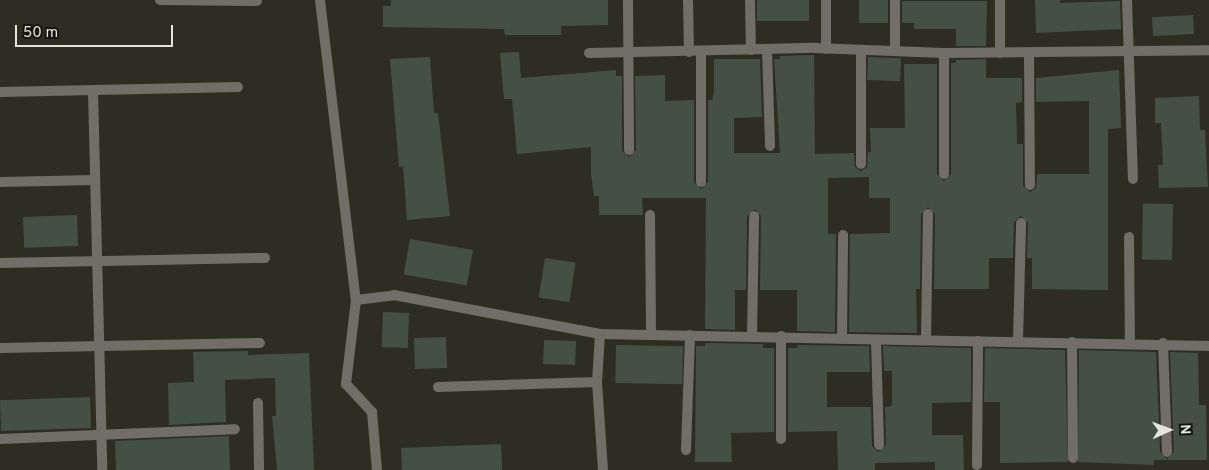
<!DOCTYPE html>
<html>
<head>
<meta charset="utf-8">
<style>
  body { margin:0 }
  #map { position:relative; width:1209px; height:470px; overflow:hidden; background:#2d2e21; font-family:Overpass,sans-serif }
  div>[style] { position:absolute }
  .building>* { inset:0; background:#455045; transform-origin:0 0 }
  .minor>* { height:10px; margin:-5px; padding:0 5px; transform-origin:5px; border-radius:5px; background:#716e68 }
  .tertiary>* { height:10px; margin:-5px; padding:0 5px; transform-origin:5px; border-radius:5px; background:#716e68 }
  span { translate:-50% -50%; white-space:nowrap; text-align:center; line-height:1.15; -webkit-text-stroke:4px #151610; paint-order:stroke }
  .north { position:absolute; left:1144px; top:405px; width:50px; height:50px; -webkit-text-stroke:4px #151610; paint-order:stroke; rotate:88deg; font-size:14px; font-weight:700; line-height:20px; text-align:center; color:#e3e4db }
  .north::after { content:''; display:block; margin:auto; width:18px; height:22px; background:#e3e4db; clip-path:polygon(50% 0,100% 100%,50% 72%,0 100%) }
  .scale { position:absolute; left:15px; top:25px; width:158px; height:22px; box-sizing:border-box; border:2px solid #e3e4db; border-top:0; padding-left:6px; font-size:15px; line-height:18px; white-space:nowrap; color:#e3e4db; -webkit-text-stroke:4px #151610; paint-order:stroke }
</style>
</head>
<body>
<div id="map">
  <div class="building">
    <div style="clip-path:polygon(391px 0,608px 0,608px 25px,561px 26px,561px 35px,505px 35px,504px 29px,383px 27px,383px 6px,391px 6px)"></div>
    <div style="left:809px;top:0;width:21px;height:52px;rotate:90deg"></div>
    <div style="left:859px;top:0;width:29px;height:23px"></div>
    <div style="clip-path:polygon(1035px 0,1060px 0,1060px 3px,1120px 1px,1121px 29px,1036px 33px)"></div>
    <div style="clip-path:polygon(902px 1px,987px 1px,986px 46px,956px 46px,956px 29px,914px 29px,914px 23px,902px 23px)"></div>
    <div style="left:1193px;top:15px;width:19px;height:41px;rotate:87deg"></div>
    <div style="clip-path:polygon(519px 52px,521px 78px,616px 70px,616px 76px,622px 76px,622px 151px,629px 157px,636px 150px,635px 76px,665px 75px,665px 101px,694px 100px,694px 182px,701px 189px,708px 182px,708px 100px,712px 100px,714px 92px,714px 59px,760px 59px,762px 117px,734px 118px,734px 153px,780px 153px,774px 59px,780px 59px,780px 56px,814px 55px,815px 154px,854px 153px,855px 167px,861px 171px,867px 167px,868px 152px,871px 152px,870px 128px,905px 128px,904px 64px,937px 64px,937px 174px,944px 181px,951px 174px,951px 63px,956px 63px,956px 60px,986px 59px,986px 78px,1022px 78px,1022px 102px,1016px 103px,1017px 144px,1023px 144px,1023px 186px,1030px 192px,1036px 188px,1037px 174px,1089px 174px,1089px 101px,1036px 102px,1036px 78px,1119px 70px,1121px 128px,1108px 129px,1108px 290px,1032px 289px,1032px 258px,1027px 258px,1028px 223px,1021px 216px,1014px 222px,1013px 258px,989px 258px,989px 289px,934px 289px,935px 214px,928px 207px,921px 214px,920px 289px,916px 289px,917px 333px,849px 332px,850px 234px,890px 233px,890px 198px,869px 198px,869px 177px,828px 178px,828px 234px,836px 234px,835px 332px,797px 331px,797px 290px,760px 290px,761px 216px,755px 209px,747px 216px,746px 290px,735px 290px,735px 330px,705px 329px,706px 198px,642px 198px,643px 215px,599px 215px,599px 196px,594px 196px,591px 174px,591px 147px,517px 154px,512px 99px,504px 99px,500px 53px)"></div>
    <div style="clip-path:polygon(430px 57px,434px 113px,438px 113px,450px 216px,407px 220px,403px 166px,399px 167px,390px 59px)"></div>
    <div style="left:868px;top:57px;width:33px;height:23px;rotate:2deg"></div>
    <div style="clip-path:polygon(1199px 96px,1200px 130px,1205px 130px,1208px 187px,1159px 188px,1158px 165px,1163px 165px,1161px 123px,1155px 123px,1155px 98px)"></div>
    <div style="left:1173px;top:204px;width:56px;height:30px;rotate:91deg"></div>
    <div style="left:77px;top:215px;width:31px;height:54px;rotate:88deg"></div>
    <div style="left:410px;top:239px;width:64px;height:36px;rotate:10deg"></div>
    <div style="left:545px;top:258px;width:31px;height:40px;rotate:9deg"></div>
    <div style="left:383px;top:312px;width:26px;height:35px;rotate:2deg"></div>
    <div style="left:446px;top:337px;width:31px;height:32px;rotate:88deg"></div>
    <div style="left:544px;top:340px;width:32px;height:24px;rotate:2deg"></div>
    <div style="clip-path:polygon(705px 343px,763px 344px,763px 348px,774px 348px,774px 432px,731px 433px,732px 462px,695px 462px,696px 346px,705px 346px)"></div>
    <div style="left:616px;top:345px;width:67px;height:38px;rotate:1deg"></div>
    <div style="clip-path:polygon(797px 345px,869px 346px,870px 372px,827px 372px,827px 407px,871px 407px,872px 446px,879px 452px,886px 445px,885px 407px,892px 406px,892px 371px,884px 371px,883px 346px,971px 348px,971px 402px,932px 403px,932px 435px,963px 435px,964px 470px,935px 470px,935px 462px,875px 463px,875px 470px,838px 470px,837px 431px,788px 432px,788px 348px,797px 348px)"></div>
    <div style="clip-path:polygon(985px 348px,1065px 350px,1068px 462px,1000px 463px,1000px 402px,984px 402px)"></div>
    <div style="clip-path:polygon(1079px 350px,1156px 352px,1160px 452px,1167px 459px,1174px 452px,1170px 352px,1198px 353px,1199px 405px,1206px 405px,1207px 460px,1154px 460px,1154px 465px,1078px 462px)"></div>
    <div style="clip-path:polygon(248px 351px,248px 355px,309px 353px,314px 470px,277px 470px,272px 416px,276px 416px,275px 378px,225px 380px,226px 422px,169px 425px,168px 383px,194px 382px,193px 352px)"></div>
    <div style="left:90px;top:397px;width:31px;height:90px;rotate:88deg"></div>
    <div style="clip-path:polygon(229px 436px,230px 470px,116px 470px,115px 441px)"></div>
    <div style="clip-path:polygon(501px 444px,502px 470px,402px 470px,401px 448px)"></div>
  </div>
  <div class="minor">
    <div style="left:160px;top:0;width:97px;rotate:0.6deg"></div>
    <div style="left:628px;top:0;width:150px;rotate:89.6deg"></div>
    <div style="left:688px;top:0;width:52px;rotate:88.9deg"></div>
    <div style="left:750px;top:0;width:50px;rotate:88.9deg"></div>
    <div style="left:895px;top:0;width:51px;rotate:90deg"></div>
    <div style="left:1000px;top:0;width:53px;rotate:90deg"></div>
    <div style="left:1127px;top:0;width:179px;rotate:88.1deg"></div>
    <div style="left:767px;top:49px;width:97px;rotate:88.2deg"></div>
    <div style="left:826px;top:49px;width:49px;rotate:-90deg"></div>
    <div style="left:861px;top:50px;width:114px;rotate:90deg"></div>
    <div style="left:701px;top:52px;width:130px;rotate:90deg"></div>
    <div style="left:589px;top:53px;width:226px;rotate:-1.3deg"></div>
    <div style="left:815px;top:48px;width:129px;rotate:2.2deg"></div>
    <div style="left:944px;top:53px;width:265px;rotate:-0.6deg"></div>
    <div style="left:1029px;top:53px;width:132px;rotate:89.6deg"></div>
    <div style="left:93px;top:90px;width:380px;rotate:88.6deg"></div>
    <div style="left:0;top:92px;width:238px;rotate:-1.2deg"></div>
    <div style="left:944px;top:174px;width:121px;rotate:-90deg"></div>
    <div style="left:0;top:182px;width:95px;rotate:-1.2deg"></div>
    <div style="left:650px;top:215px;width:120px;rotate:89.5deg"></div>
    <div style="left:1129px;top:237px;width:105px;rotate:89.5deg"></div>
    <div style="left:0;top:263px;width:265px;rotate:-1.1deg"></div>
    <div style="left:356px;top:300px;width:38px;rotate:-7deg"></div>
    <div style="left:394px;top:295px;width:210px;rotate:10.7deg"></div>
    <div style="left:600px;top:334px;width:609px;rotate:1.13deg"></div>
    <div style="left:600px;top:334px;width:48px;rotate:93.6deg"></div>
    <div style="left:597px;top:382px;width:88px;rotate:86.1deg"></div>
    <div style="left:752px;top:335px;width:119px;rotate:-89deg"></div>
    <div style="left:842px;top:339px;width:104px;rotate:-89.4deg"></div>
    <div style="left:926px;top:340px;width:126px;rotate:-89.1deg"></div>
    <div style="left:876px;top:341px;width:104px;rotate:88.3deg"></div>
    <div style="left:1018px;top:341px;width:118px;rotate:-88.5deg"></div>
    <div style="left:1072px;top:342px;width:116px;rotate:89.5deg"></div>
    <div style="left:1163px;top:343px;width:109px;rotate:87.9deg"></div>
    <div style="left:0;top:348px;width:260px;rotate:-1.1deg"></div>
    <div style="left:438px;top:387px;width:159px;rotate:-1.8deg"></div>
    <div style="left:258px;top:403px;width:67px;rotate:89.1deg"></div>
    <div style="left:0;top:439px;width:235px;rotate:-2.4deg"></div>
    <div style="left:781px;top:439px;width:103px;rotate:-90deg"></div>
    <div style="left:686px;top:450px;width:115px;rotate:-88deg"></div>
    <div style="left:977px;top:465px;width:124px;rotate:-89.5deg"></div>
  </div>
  <div class="tertiary">
    <div style="left:320px;top:0;width:302px;rotate:83.2deg"></div>
    <div style="left:356px;top:300px;width:85px;rotate:96.8deg"></div>
    <div style="left:346px;top:384px;width:38px;rotate:47deg"></div>
    <div style="left:372px;top:412px;width:58px;rotate:85.1deg"></div>
  </div>
  <div class="north">N</div>
  <div class="scale">50 m</div>
</div>
</body>
</html>
